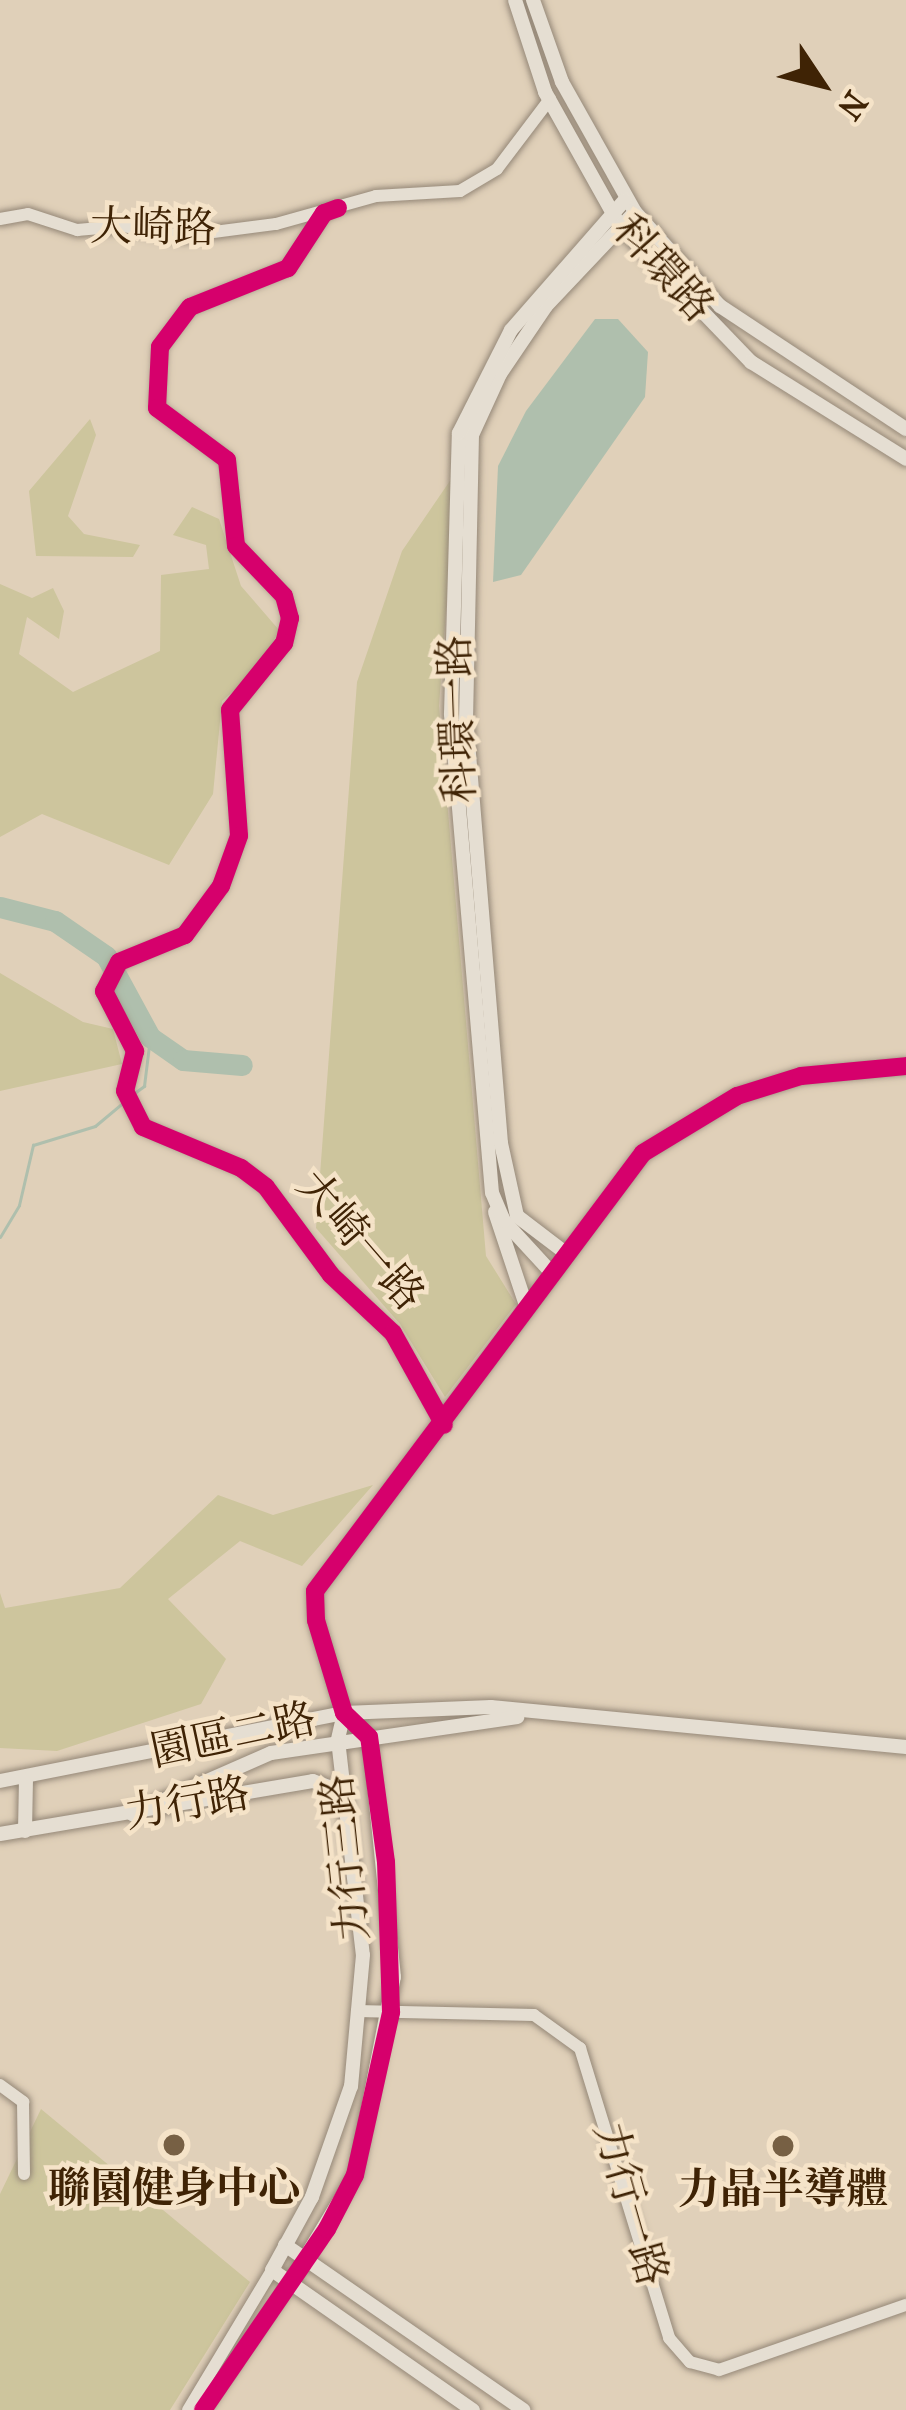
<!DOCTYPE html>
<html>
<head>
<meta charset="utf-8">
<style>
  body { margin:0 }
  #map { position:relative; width:906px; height:2410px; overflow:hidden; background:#e0d0b9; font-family:"IM FELL French Canon","Noto Serif TC",serif }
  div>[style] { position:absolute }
  .green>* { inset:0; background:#cdc59d }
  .water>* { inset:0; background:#afbfad }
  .stream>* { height:3px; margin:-1.5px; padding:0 1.5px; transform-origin:1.5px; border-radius:1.5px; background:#afbfad }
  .river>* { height:21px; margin:-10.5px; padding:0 10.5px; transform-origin:10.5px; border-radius:10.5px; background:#afbfad }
  .roads { filter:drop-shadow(0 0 3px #958878) drop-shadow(0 0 3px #958878) }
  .minor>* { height:12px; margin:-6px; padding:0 6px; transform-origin:6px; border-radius:6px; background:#e5ded2 }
  .tertiary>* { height:14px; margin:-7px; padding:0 7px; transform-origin:7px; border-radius:7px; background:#e5ded2 }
  .cycleway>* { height:18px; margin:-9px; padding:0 9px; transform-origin:9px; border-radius:9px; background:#d6006c }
  .dots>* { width:33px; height:33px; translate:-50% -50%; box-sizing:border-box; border:6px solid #f5e3c8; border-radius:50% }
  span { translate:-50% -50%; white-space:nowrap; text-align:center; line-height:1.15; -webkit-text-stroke:9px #f5e3c8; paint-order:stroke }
  .street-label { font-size:42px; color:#3f2305 }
  .poi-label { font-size:42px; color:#3f2305; font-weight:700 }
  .north { position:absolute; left:762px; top:24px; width:120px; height:120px; -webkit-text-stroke:9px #f5e3c8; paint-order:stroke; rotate:125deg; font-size:33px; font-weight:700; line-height:48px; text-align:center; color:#3f2305 }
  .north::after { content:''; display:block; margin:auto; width:42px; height:54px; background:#3f2305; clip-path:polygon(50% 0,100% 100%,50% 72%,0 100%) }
</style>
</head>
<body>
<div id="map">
  <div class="green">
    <div style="clip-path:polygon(90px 419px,96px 435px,68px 516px,84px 534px,140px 545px,133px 557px,36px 556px,29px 491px)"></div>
    <div style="clip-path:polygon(456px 472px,439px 706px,486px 1256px,516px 1304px,445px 1397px,400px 1324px,316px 1228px,357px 682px,402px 551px)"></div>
    <div style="clip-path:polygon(192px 507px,219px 519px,241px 586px,279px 630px,260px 668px,222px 701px,213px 794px,169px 865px,42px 814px,0 837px,0 584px,32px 598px,53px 588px,64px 611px,59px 639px,27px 617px,19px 654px,73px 692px,160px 651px,161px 575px,209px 569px,206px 545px,173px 535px)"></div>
    <div style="clip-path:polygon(0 973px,83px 1022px,113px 1029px,122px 1064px,0 1091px)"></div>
    <div style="clip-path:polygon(373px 1485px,302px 1566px,240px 1541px,168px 1599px,226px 1659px,201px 1704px,57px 1751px,0 1748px,0 1593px,5px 1608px,120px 1588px,218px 1495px,273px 1515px)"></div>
    <div style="clip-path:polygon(41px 2109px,250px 2282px,170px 2410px,0 2410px,0 2194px)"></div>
  </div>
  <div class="water">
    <div style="clip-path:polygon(595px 319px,618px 319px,648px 352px,645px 397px,521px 575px,493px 582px,498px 466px,526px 411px)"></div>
  </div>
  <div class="stream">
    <div style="left:133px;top:1094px;width:14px;rotate:-36deg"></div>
    <div style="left:144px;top:1086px;width:49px;rotate:-83deg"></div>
    <div style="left:0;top:1237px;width:37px;rotate:-59deg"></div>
    <div style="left:19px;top:1205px;width:62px;rotate:-76.9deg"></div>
    <div style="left:33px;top:1145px;width:65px;rotate:-17deg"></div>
    <div style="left:95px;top:1126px;width:40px;rotate:-40deg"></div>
  </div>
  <div class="river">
    <div style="left:0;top:907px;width:57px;rotate:14.3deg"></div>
    <div style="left:55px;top:921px;width:62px;rotate:34.5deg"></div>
    <div style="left:106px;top:956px;width:92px;rotate:61.5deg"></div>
    <div style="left:150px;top:1037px;width:40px;rotate:34.9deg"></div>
    <div style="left:183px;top:1060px;width:59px;rotate:4.8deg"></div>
  </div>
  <div class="roads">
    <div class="minor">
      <div style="left:338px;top:208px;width:15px;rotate:160deg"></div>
      <div style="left:324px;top:213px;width:66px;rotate:123.2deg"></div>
      <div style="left:288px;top:268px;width:105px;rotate:158.3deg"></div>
      <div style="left:190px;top:307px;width:50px;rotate:126.9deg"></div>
      <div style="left:160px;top:347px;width:61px;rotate:92.8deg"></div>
      <div style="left:157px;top:408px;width:87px;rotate:36.6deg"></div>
      <div style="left:227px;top:460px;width:86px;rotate:84deg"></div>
      <div style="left:236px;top:546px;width:69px;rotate:46.2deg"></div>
      <div style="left:284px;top:596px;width:23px;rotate:75deg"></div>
      <div style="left:290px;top:618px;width:26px;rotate:103deg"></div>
      <div style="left:284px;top:643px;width:86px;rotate:128.9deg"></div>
      <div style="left:230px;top:710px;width:126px;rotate:85.9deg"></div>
      <div style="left:239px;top:836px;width:53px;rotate:109.8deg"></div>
      <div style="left:221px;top:886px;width:61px;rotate:126.3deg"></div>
      <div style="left:185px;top:935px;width:71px;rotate:157.8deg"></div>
      <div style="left:119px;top:962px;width:33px;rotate:117deg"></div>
      <div style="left:104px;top:991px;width:68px;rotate:62.7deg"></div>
      <div style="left:135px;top:1051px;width:41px;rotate:104deg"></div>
      <div style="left:125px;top:1091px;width:40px;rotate:63.4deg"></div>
      <div style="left:143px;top:1127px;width:106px;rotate:22.7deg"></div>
      <div style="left:241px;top:1168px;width:31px;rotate:37deg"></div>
      <div style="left:266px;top:1187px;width:109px;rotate:53.5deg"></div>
      <div style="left:331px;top:1275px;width:85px;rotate:43.1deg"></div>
      <div style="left:393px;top:1333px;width:105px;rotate:61deg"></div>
      <div style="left:0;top:219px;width:28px;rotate:-10deg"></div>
      <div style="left:28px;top:214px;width:52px;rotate:18.1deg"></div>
      <div style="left:77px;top:230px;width:46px;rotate:-5deg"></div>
      <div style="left:123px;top:226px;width:61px;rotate:9.5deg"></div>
      <div style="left:183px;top:236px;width:94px;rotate:-7.4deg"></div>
      <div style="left:276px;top:224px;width:104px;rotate:-15.6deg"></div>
      <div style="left:376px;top:196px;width:84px;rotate:-3.4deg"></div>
      <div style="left:460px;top:191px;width:43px;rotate:-30.7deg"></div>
      <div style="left:497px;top:169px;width:88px;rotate:-52.9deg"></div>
      <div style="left:357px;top:2011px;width:177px;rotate:1.3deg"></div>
      <div style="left:534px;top:2015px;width:57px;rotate:35.7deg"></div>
      <div style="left:580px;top:2048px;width:303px;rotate:72.9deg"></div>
      <div style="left:669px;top:2338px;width:32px;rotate:49deg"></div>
      <div style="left:690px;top:2362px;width:30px;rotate:15deg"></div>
      <div style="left:719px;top:2370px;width:198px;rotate:-19.2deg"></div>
      <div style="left:0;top:2085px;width:29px;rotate:36deg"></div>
      <div style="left:23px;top:2102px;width:72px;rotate:89.2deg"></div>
      <div style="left:188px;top:2410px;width:163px;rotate:-59deg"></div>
      <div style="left:203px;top:2410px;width:154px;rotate:-55.6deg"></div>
    </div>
    <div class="tertiary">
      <div style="left:515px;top:0;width:97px;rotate:71.9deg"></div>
      <div style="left:545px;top:92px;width:154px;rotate:60.8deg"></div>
      <div style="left:620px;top:226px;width:189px;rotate:46.1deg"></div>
      <div style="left:751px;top:362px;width:183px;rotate:32deg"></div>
      <div style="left:533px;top:0;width:87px;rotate:70.5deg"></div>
      <div style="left:562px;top:82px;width:149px;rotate:60.7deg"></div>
      <div style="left:635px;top:212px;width:127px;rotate:47.9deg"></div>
      <div style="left:720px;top:306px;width:223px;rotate:33.5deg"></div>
      <div style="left:495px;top:1212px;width:98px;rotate:71.6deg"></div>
      <div style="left:563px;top:1251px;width:58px;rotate:-142.7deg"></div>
      <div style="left:517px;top:1216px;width:75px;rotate:-102.4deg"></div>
      <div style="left:501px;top:1143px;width:423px;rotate:-94.7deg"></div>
      <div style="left:466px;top:721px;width:286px;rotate:-88.8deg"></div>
      <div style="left:472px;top:435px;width:67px;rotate:-65.3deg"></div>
      <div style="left:500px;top:374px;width:82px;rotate:-55.9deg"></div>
      <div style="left:546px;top:306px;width:129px;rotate:-46.6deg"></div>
      <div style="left:550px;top:1271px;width:68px;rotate:-132.6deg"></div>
      <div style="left:504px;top:1221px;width:30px;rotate:-113deg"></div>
      <div style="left:492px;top:1193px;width:481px;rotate:-94.9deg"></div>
      <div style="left:451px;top:714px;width:281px;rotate:-88.4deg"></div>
      <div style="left:459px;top:433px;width:115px;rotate:-63.2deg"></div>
      <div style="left:511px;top:330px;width:173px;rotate:-48.8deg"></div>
      <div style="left:344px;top:1713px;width:28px;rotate:103deg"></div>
      <div style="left:338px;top:1740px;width:216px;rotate:83.4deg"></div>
      <div style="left:363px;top:1955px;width:132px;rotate:95.2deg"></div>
      <div style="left:351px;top:2086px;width:118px;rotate:109.4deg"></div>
      <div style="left:312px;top:2197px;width:83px;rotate:118.7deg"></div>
      <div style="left:272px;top:2270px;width:245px;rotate:34.9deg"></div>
      <div style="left:0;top:1781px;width:351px;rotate:-11.2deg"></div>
      <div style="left:344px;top:1713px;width:147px;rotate:-2.3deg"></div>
      <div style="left:491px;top:1707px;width:417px;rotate:5.5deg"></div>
      <div style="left:132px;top:1814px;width:152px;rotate:-23.7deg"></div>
      <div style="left:271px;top:1753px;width:249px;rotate:-8.3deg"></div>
      <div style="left:25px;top:1831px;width:52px;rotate:-88.9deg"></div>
      <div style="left:0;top:1834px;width:317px;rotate:-9.6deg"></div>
      <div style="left:313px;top:1781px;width:22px;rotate:21deg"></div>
      <div style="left:334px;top:1789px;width:17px;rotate:57deg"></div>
      <div style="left:285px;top:2245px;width:290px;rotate:34.7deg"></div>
      <div style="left:290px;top:2283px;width:126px;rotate:-59deg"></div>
      <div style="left:355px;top:2175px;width:202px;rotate:-78.9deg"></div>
      <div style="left:394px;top:1977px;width:241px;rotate:-95.9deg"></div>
      <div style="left:369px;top:1737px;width:35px;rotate:-136deg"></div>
      <div style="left:344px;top:1713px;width:97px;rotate:-106.8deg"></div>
      <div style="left:316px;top:1620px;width:29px;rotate:-92deg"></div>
      <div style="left:315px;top:1591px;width:547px;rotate:-53.17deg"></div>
      <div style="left:643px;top:1153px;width:110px;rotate:-31.2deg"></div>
      <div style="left:737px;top:1096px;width:67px;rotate:-17.4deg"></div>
      <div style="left:801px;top:1076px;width:105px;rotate:-5.4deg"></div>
    </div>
  </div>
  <div class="cycleway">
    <div style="left:338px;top:208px;width:15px;rotate:160deg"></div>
    <div style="left:324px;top:213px;width:66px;rotate:123.2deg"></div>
    <div style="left:288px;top:268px;width:105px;rotate:158.3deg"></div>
    <div style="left:190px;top:307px;width:50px;rotate:126.9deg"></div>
    <div style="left:160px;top:347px;width:61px;rotate:92.8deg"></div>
    <div style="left:157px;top:408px;width:87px;rotate:36.6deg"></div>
    <div style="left:227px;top:460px;width:86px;rotate:84deg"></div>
    <div style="left:236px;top:546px;width:69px;rotate:46.2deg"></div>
    <div style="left:284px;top:596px;width:23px;rotate:75deg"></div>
    <div style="left:290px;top:618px;width:26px;rotate:103deg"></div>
    <div style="left:284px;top:643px;width:86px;rotate:128.9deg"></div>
    <div style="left:230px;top:710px;width:126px;rotate:85.9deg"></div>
    <div style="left:239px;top:836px;width:53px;rotate:109.8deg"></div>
    <div style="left:221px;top:886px;width:61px;rotate:126.3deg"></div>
    <div style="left:185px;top:935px;width:71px;rotate:157.8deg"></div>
    <div style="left:119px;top:962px;width:33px;rotate:117deg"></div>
    <div style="left:104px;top:991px;width:68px;rotate:62.7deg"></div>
    <div style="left:135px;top:1051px;width:41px;rotate:104deg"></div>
    <div style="left:125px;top:1091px;width:40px;rotate:63.4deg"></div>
    <div style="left:143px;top:1127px;width:106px;rotate:22.7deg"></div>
    <div style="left:241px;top:1168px;width:31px;rotate:37deg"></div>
    <div style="left:266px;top:1187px;width:109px;rotate:53.5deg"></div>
    <div style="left:331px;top:1275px;width:85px;rotate:43.1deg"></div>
    <div style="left:393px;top:1333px;width:105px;rotate:61deg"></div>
    <div style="left:203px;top:2410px;width:219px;rotate:-55.6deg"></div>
    <div style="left:327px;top:2229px;width:61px;rotate:-62.6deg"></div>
    <div style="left:355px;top:2175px;width:167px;rotate:-77.5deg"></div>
    <div style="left:391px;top:2012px;width:150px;rotate:-91.9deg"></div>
    <div style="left:386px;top:1862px;width:126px;rotate:-97.7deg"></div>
    <div style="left:369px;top:1737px;width:35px;rotate:-136deg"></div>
    <div style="left:344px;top:1713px;width:97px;rotate:-106.8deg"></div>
    <div style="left:316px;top:1620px;width:29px;rotate:-92deg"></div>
    <div style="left:315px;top:1591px;width:547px;rotate:-53.17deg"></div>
    <div style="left:643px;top:1153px;width:110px;rotate:-31.2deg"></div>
    <div style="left:737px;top:1096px;width:67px;rotate:-17.4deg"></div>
    <div style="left:801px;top:1076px;width:105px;rotate:-5.4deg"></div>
  </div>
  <div class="dots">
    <div style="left:174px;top:2145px;background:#776044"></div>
    <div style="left:783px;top:2146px;background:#776044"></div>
  </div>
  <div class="street-label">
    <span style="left:153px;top:228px;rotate:1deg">大崎路</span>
    <span style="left:663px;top:269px;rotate:48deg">科環路</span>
    <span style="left:458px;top:719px;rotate:-92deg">科環一路</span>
    <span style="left:360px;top:1241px;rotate:49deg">大崎一路</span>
    <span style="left:233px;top:1736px;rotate:-12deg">園區二路</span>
    <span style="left:187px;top:1804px;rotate:-10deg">力行路</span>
    <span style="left:346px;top:1858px;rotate:-96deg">力行三路</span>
    <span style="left:630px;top:2204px;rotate:74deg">力行一路</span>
  </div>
  <div class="poi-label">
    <span style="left:174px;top:2189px">聯園健身中心</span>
    <span style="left:783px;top:2190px">力晶半導體</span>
  </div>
  <div class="north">N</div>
</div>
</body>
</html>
